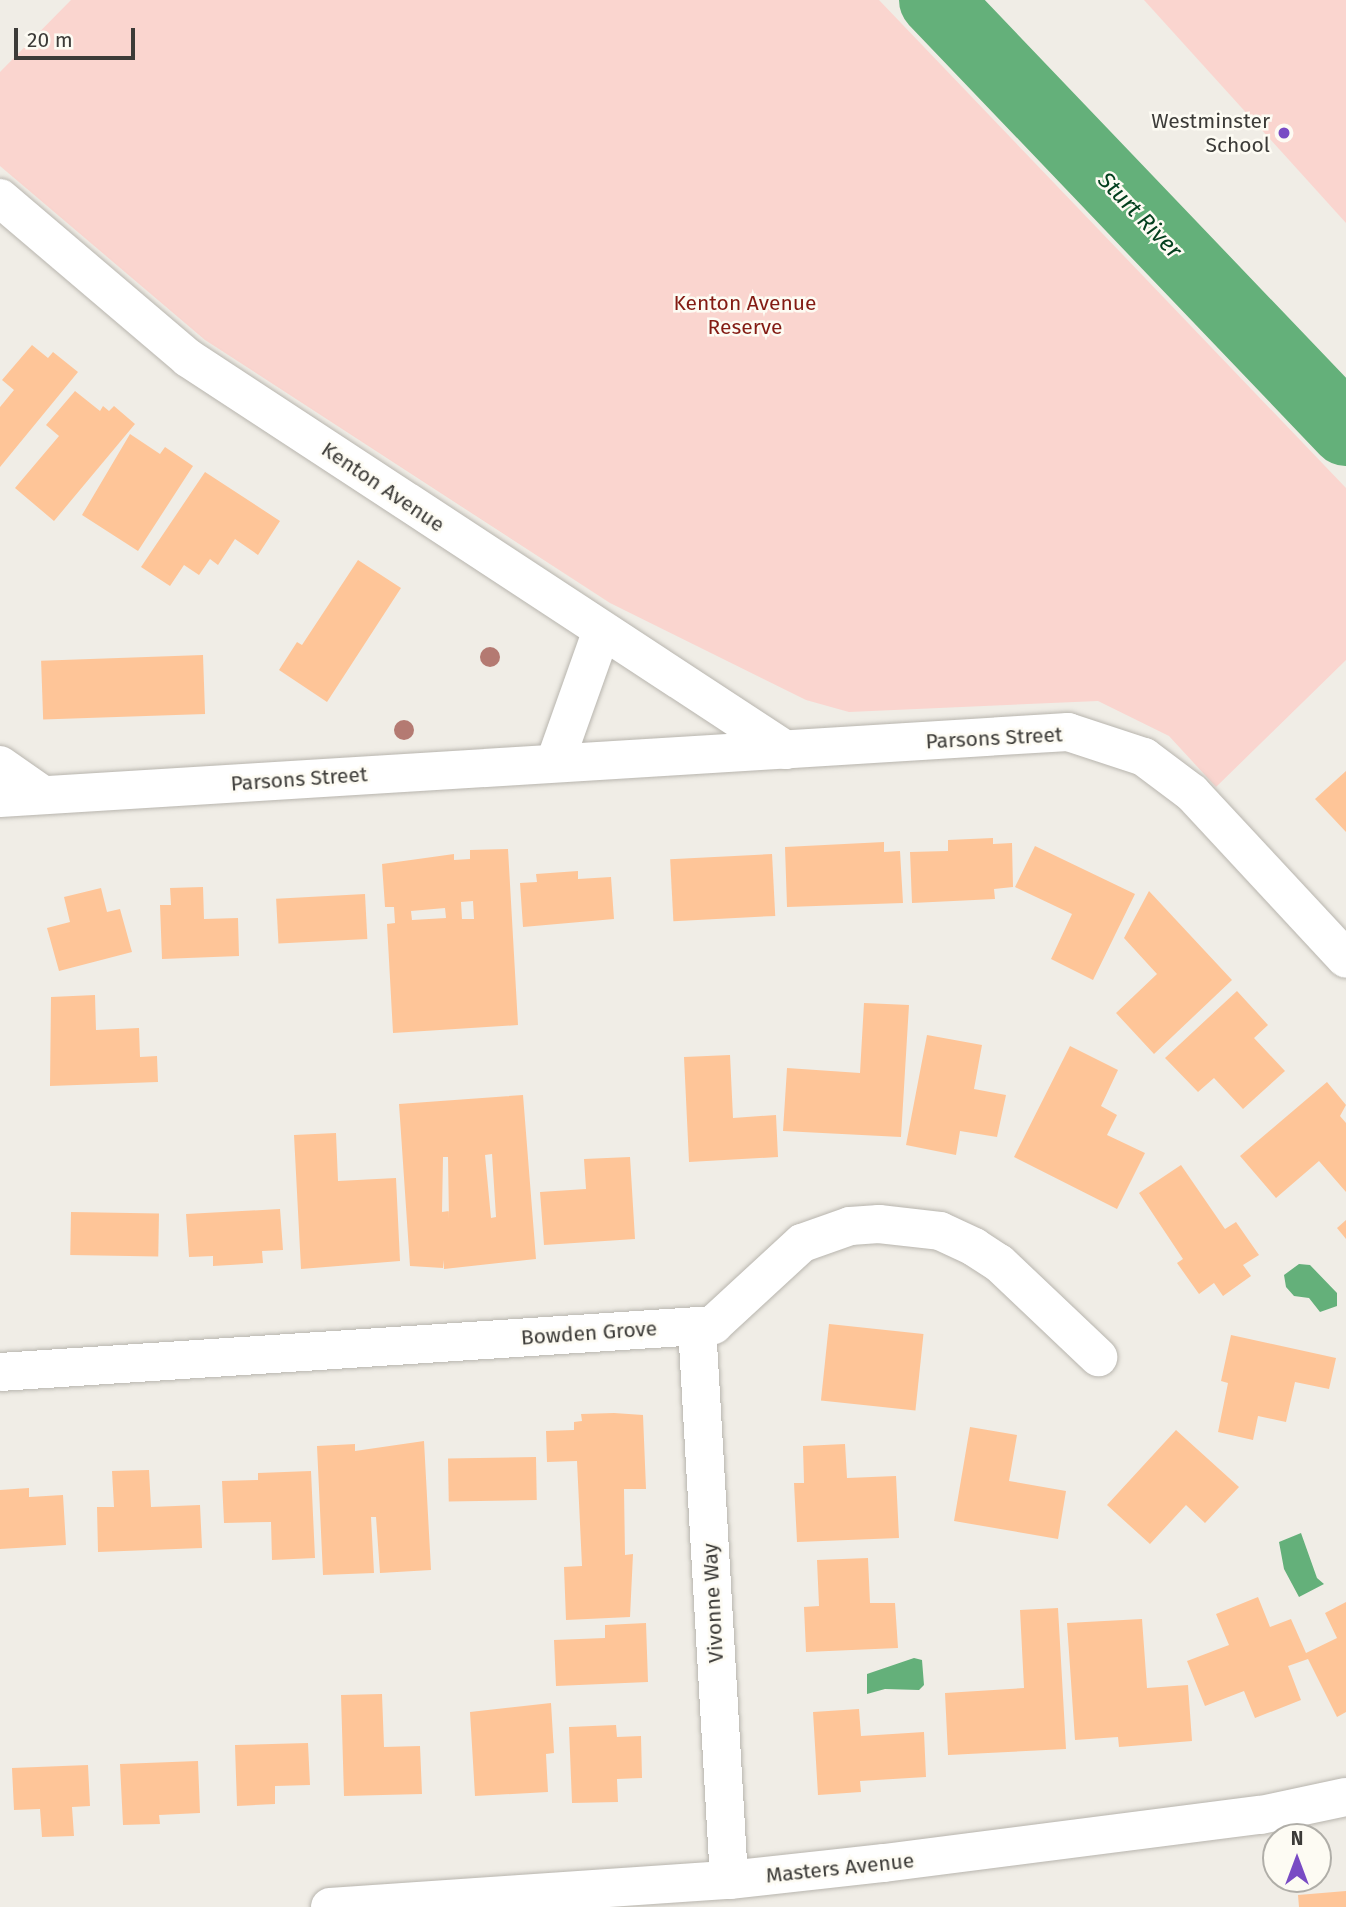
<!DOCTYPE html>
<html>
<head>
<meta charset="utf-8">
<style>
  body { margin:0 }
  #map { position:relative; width:1346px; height:1907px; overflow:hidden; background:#f0ede6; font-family:"Fira Sans",sans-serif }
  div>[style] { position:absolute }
  .green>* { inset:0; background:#fad5cf }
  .water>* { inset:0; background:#64b07a }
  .river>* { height:72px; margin:-36px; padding:0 36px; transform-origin:36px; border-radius:36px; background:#64b07a }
  .building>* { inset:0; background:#fec598; transform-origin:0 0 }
  .roads { filter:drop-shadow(0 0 2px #b8b5ae) drop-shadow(0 0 2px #b8b5ae) }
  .minor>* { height:38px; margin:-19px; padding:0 19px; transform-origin:19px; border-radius:19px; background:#fff }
  .trees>* { width:20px; height:20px; margin:-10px; border-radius:50%; background:#b47a72 }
  .dots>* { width:19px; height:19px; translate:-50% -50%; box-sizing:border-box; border:4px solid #fdfbf3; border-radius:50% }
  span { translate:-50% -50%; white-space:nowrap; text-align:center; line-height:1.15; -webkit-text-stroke:5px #fdfbf3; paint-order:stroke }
  .poi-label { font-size:21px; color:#3c3b38 }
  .right { translate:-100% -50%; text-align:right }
  .park-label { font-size:21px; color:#831b13 }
  .street-label { font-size:21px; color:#3c3b38 }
  .water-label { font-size:23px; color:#03401e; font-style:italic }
  .north { position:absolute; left:1262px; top:1823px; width:70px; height:70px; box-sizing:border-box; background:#fdfbf3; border:2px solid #b0aea8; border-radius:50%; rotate:0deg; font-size:19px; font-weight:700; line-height:28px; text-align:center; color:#3c3b38 }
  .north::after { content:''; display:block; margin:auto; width:24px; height:32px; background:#794bc4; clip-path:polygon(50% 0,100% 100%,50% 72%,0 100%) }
  .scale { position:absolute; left:14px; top:28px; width:121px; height:32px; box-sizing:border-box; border:4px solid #3c3b38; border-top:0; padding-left:9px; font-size:21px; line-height:24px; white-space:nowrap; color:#3c3b38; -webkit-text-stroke:5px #fdfbf3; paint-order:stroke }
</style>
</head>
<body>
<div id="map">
  <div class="green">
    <div style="clip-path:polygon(71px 0,879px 0,1346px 488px,1346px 660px,1216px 787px,1169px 736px,1098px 701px,849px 712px,806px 700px,610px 603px,205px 340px,0 166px,0 72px)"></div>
    <div style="clip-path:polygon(1144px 0,1346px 0,1346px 223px)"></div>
  </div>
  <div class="water">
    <div style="clip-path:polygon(1299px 1264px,1310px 1265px,1337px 1293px,1337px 1306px,1320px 1312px,1309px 1298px,1294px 1296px,1286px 1287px,1284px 1275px)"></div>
    <div style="clip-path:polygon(1301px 1533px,1317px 1578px,1324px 1584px,1299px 1597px,1284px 1569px,1279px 1542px)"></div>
    <div style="clip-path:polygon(914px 1658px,922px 1660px,924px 1685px,919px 1690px,885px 1689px,867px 1694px,867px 1674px)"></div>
  </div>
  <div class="river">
    <div style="left:935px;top:0;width:595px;rotate:46.29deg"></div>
  </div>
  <div class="building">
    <div style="clip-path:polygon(32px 345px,48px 358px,53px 352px,78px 372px,0 467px,0 407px,14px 390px,2px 380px)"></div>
    <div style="clip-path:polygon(75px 391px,100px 411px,103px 406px,109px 411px,114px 406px,135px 424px,54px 521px,15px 488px,59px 436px,46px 425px)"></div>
    <div style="clip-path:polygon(130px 434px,160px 454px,165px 447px,193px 466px,138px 551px,82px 515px)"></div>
    <div style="clip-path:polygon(205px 472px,280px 521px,258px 555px,235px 539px,218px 565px,210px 559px,199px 575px,184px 565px,170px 586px,141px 567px)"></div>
    <div style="clip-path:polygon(358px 560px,401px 588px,327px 702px,279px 670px,297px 642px,302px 645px)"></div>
    <div style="left:203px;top:655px;width:59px;height:162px;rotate:88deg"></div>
    <div style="clip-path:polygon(1346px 771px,1346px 832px,1315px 799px)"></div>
    <div style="clip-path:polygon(993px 838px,993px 844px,1012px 843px,1013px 887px,994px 889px,995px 899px,912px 903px,910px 852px,948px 851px,948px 840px)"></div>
    <div style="clip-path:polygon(884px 842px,884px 852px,900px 851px,903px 903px,787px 907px,785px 847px)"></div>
    <div style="clip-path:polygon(1035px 846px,1135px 894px,1093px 980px,1051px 959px,1072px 914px,1015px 887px)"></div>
    <div style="clip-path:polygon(evenodd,508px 849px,518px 1025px,393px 1033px,387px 924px,395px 923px,394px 907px,385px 907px,382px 864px,454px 854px,454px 860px,470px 859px,470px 850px,508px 849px,473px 901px,474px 919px,462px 919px,461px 902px,473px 901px,508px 849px,445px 908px,446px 918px,412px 920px,411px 911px,445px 908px)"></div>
    <div style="left:772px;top:854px;width:62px;height:102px;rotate:87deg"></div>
    <div style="clip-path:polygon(578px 871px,578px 879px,611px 877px,614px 919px,523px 927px,520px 883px,537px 882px,536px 874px)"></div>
    <div style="clip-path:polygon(203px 887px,204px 919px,238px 918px,239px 956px,162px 959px,160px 905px,171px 905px,170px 888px)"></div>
    <div style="clip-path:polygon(101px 888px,107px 912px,120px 909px,132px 952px,59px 971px,47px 928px,70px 922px,64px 897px)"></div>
    <div style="clip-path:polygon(1149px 891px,1232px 980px,1154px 1054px,1116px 1013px,1157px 974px,1124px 938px)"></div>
    <div style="left:365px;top:894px;width:45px;height:89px;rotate:87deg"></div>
    <div style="clip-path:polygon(1237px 991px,1268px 1025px,1254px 1038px,1285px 1071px,1243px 1109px,1214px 1078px,1198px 1092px,1165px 1058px)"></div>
    <div style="clip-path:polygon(95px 995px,96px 1030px,139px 1028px,140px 1057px,157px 1056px,158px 1082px,50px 1086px,51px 997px)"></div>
    <div style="clip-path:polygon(864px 1003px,909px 1005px,901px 1137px,783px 1131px,787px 1068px,860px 1073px)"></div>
    <div style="clip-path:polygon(927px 1035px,982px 1045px,974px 1089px,1006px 1095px,997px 1137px,960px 1131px,956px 1155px,906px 1145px)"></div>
    <div style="clip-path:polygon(1070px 1046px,1118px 1070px,1101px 1106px,1117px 1115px,1107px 1135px,1145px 1153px,1117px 1209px,1014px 1157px)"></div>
    <div style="clip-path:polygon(730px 1055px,733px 1118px,776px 1115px,778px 1157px,689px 1162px,684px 1057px)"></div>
    <div style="clip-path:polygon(1327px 1082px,1346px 1105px,1340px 1116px,1346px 1123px,1346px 1192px,1319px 1161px,1276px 1198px,1240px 1156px)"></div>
    <div style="clip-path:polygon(evenodd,523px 1095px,536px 1259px,444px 1269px,444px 1260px,443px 1268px,410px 1266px,399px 1104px,523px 1095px,492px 1154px,496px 1217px,491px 1218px,485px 1155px,492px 1154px,523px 1095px,443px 1157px,448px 1157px,449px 1220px,449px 1211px,442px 1212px,443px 1157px)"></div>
    <div style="clip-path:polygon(336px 1133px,338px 1181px,396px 1178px,400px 1261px,301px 1269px,294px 1135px)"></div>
    <div style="clip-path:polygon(630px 1157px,635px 1239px,544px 1245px,540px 1192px,586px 1189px,584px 1159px)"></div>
    <div style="clip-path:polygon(1181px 1165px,1225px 1229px,1236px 1222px,1259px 1255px,1243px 1265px,1251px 1276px,1223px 1296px,1214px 1283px,1199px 1294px,1177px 1263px,1183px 1259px,1139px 1193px)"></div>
    <div style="clip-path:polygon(280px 1209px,283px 1250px,262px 1251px,263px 1263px,213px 1266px,213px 1256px,189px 1257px,186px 1214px)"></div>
    <div style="left:71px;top:1212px;width:88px;height:43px;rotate:1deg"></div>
    <div style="clip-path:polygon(1346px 1220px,1346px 1239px,1337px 1228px)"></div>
    <div style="left:829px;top:1324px;width:95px;height:77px;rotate:6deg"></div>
    <div style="clip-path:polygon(1231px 1335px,1336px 1358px,1329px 1389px,1295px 1382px,1286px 1422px,1258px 1416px,1253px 1440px,1218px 1432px,1228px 1383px,1221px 1381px)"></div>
    <div style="clip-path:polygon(614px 1413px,643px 1415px,646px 1489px,624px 1489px,625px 1555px,633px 1554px,630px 1617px,566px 1620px,564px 1567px,582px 1566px,577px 1461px,547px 1462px,546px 1431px,574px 1430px,574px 1422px,582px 1421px,581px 1414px)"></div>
    <div style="clip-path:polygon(970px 1427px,1017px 1435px,1009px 1481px,1066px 1491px,1058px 1539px,954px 1521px)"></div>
    <div style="clip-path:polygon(1176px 1430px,1239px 1487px,1205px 1523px,1186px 1505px,1150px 1544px,1107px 1505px)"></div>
    <div style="clip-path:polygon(424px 1441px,431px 1570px,380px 1573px,376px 1517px,371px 1517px,374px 1573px,323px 1575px,317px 1446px,355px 1444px,355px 1451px)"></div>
    <div style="clip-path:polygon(845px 1444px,847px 1478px,896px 1476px,899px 1538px,797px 1542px,794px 1483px,804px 1483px,803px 1446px)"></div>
    <div style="left:536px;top:1457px;width:43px;height:88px;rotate:89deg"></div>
    <div style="clip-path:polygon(149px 1470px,151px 1507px,200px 1505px,202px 1548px,98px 1552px,97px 1507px,114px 1507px,112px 1471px)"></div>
    <div style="clip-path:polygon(311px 1471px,315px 1558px,272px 1560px,271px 1522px,224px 1523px,222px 1481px,258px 1480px,258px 1473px)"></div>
    <div style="clip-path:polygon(29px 1488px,29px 1497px,63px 1495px,66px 1545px,0 1549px,0 1490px)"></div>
    <div style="clip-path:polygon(868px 1558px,870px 1603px,895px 1603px,898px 1648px,806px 1652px,804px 1607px,819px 1606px,817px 1560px)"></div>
    <div style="clip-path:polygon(1258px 1597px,1270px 1627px,1291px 1619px,1306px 1653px,1337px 1638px,1325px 1613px,1346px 1602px,1346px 1712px,1337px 1717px,1308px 1659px,1288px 1666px,1301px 1700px,1255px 1718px,1244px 1691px,1205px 1706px,1187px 1661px,1229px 1645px,1216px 1614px)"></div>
    <div style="clip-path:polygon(1058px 1608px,1066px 1749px,948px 1755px,945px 1693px,1024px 1688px,1020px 1610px)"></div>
    <div style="clip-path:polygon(1142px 1619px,1147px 1688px,1188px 1685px,1192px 1741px,1119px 1747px,1118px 1737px,1075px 1740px,1067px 1623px)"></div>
    <div style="clip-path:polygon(646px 1623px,648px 1682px,556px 1686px,554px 1640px,605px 1638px,605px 1625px)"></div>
    <div style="clip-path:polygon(382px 1694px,384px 1747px,420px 1746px,422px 1794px,344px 1796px,341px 1695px)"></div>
    <div style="clip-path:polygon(551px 1703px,554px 1753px,546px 1754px,548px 1792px,475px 1796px,470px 1712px)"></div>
    <div style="clip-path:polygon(859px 1709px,861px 1736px,924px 1732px,926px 1777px,860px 1781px,861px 1792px,818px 1795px,813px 1712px)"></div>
    <div style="clip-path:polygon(616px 1725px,617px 1737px,641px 1736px,642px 1778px,617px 1779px,618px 1802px,572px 1803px,569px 1727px)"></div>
    <div style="clip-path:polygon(308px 1743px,310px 1785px,275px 1786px,275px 1804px,237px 1806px,235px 1745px)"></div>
    <div style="clip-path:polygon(198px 1761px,200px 1813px,159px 1815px,160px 1824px,123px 1825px,120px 1764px)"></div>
    <div style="clip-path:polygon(88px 1765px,90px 1806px,72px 1807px,74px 1836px,42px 1837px,40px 1809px,14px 1810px,12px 1768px)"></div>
    <div style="clip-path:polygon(1346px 1891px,1346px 1907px,1299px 1907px,1298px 1895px)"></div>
  </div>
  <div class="roads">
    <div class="minor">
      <div style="left:0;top:198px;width:247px;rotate:40.4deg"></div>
      <div style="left:188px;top:358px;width:715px;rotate:33.25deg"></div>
      <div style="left:555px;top:762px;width:137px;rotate:-70.4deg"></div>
      <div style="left:0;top:765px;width:52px;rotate:34.9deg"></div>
      <div style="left:0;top:798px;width:1070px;rotate:-3.54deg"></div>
      <div style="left:1068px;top:732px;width:80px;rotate:18.2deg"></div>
      <div style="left:1144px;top:757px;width:60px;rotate:36.9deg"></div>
      <div style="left:1192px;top:793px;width:226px;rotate:47.1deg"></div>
      <div style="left:697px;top:1326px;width:555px;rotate:86.69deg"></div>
      <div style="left:0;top:1372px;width:715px;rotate:-3.77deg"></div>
      <div style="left:713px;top:1325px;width:121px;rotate:-42.7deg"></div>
      <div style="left:802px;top:1243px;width:51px;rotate:-19.5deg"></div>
      <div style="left:850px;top:1226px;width:29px;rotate:-4deg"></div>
      <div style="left:879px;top:1224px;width:61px;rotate:6.5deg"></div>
      <div style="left:940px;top:1231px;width:38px;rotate:25deg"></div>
      <div style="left:974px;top:1247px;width:30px;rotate:33deg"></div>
      <div style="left:999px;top:1263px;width:137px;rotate:43.5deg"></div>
      <div style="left:330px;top:1907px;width:400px;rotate:-3.9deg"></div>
      <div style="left:729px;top:1880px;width:156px;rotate:-6.3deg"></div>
      <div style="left:884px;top:1863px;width:380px;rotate:-7.3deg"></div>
      <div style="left:1261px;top:1815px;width:87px;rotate:-12deg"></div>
    </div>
  </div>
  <div class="trees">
    <div style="left:490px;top:657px"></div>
    <div style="left:404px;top:730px"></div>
  </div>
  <div class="dots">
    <div style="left:1284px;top:133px;background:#794bc4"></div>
  </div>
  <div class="poi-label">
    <span class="right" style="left:1270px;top:133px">Westminster<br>School</span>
  </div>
  <div class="park-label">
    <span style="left:745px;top:315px">Kenton Avenue<br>Reserve</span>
  </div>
  <div class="street-label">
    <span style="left:383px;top:487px;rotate:34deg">Kenton Avenue</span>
    <span style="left:994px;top:738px;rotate:-3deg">Parsons Street</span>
    <span style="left:299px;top:779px;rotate:-4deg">Parsons Street</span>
    <span style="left:589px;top:1333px;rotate:-4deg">Bowden Grove</span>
    <span style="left:713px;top:1603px;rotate:-93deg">Vivonne Way</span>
    <span style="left:840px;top:1868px;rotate:-6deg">Masters Avenue</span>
  </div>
  <div class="water-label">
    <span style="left:1140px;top:215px;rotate:46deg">Sturt River</span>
  </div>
  <div class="north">N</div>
  <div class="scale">20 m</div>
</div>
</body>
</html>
